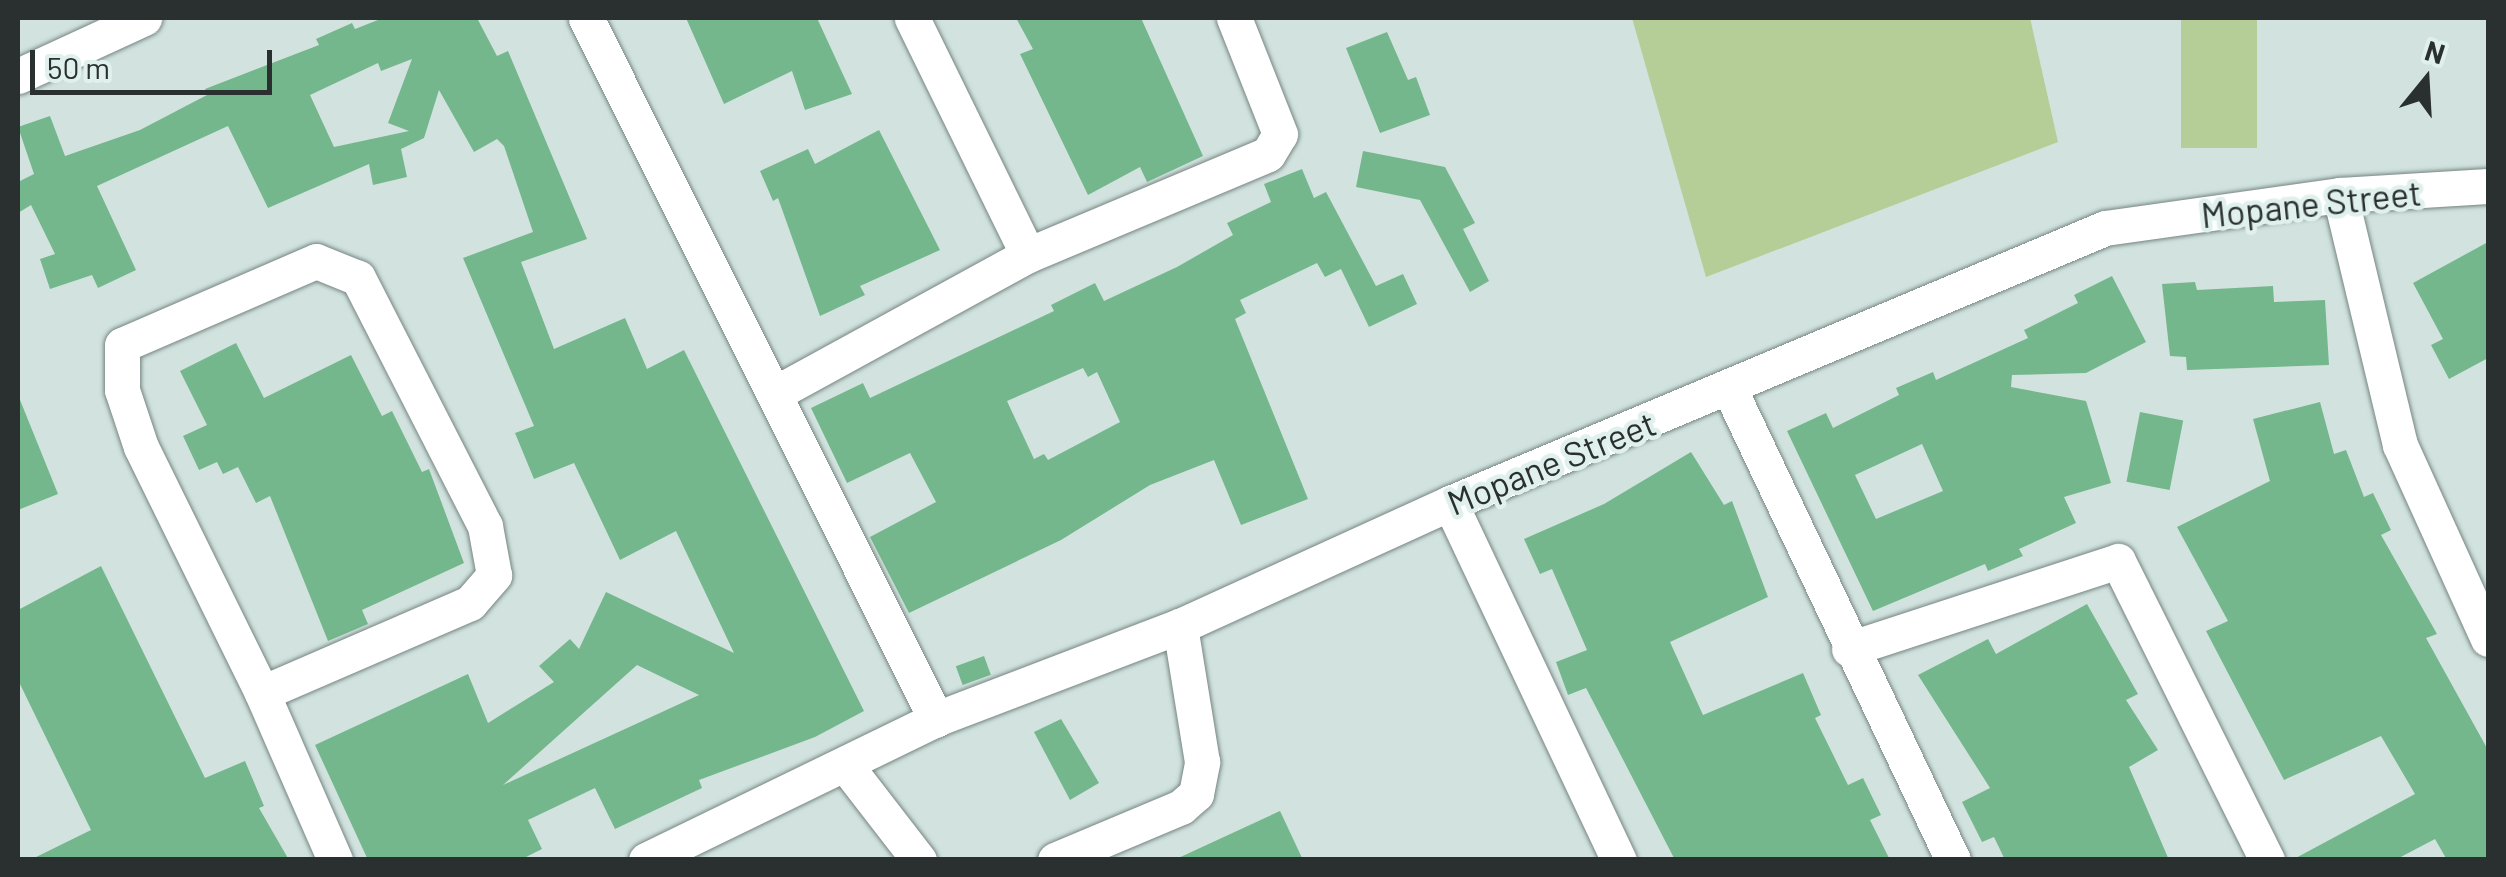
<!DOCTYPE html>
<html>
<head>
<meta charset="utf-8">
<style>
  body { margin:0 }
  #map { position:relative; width:2506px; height:877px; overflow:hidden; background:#d2e3df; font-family:Barlow,sans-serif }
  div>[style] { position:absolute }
  .green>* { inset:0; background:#b5cd97; transform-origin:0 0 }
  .building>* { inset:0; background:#74b78c; transform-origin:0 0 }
  .roads { filter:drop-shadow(0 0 2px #768582) drop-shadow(0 0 2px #768582) }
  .minor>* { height:35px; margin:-17.5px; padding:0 17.5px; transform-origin:17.5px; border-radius:17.5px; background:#fff }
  span { translate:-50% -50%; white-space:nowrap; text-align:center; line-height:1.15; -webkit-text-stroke:9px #dff0ed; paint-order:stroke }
  .street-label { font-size:35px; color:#2a302f }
  .frame { position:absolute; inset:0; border:20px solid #2a302f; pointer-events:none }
  .north { position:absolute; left:2376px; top:30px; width:100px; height:100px; -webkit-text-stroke:8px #dff0ed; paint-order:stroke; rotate:18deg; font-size:28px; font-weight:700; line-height:40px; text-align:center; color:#2a302f }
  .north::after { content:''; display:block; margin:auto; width:35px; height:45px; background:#2a302f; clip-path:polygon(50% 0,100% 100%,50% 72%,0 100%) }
  .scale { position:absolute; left:30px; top:50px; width:242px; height:45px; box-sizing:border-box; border:5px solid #2a302f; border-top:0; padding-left:12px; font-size:30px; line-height:35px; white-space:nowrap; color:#2a302f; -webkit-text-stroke:8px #dff0ed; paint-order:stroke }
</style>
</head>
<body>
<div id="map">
  <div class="green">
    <div style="clip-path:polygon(1632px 18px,2030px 18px,2058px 142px,1706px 277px)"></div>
    <div style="left:2181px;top:18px;width:76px;height:130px"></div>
  </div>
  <div class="building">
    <div style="clip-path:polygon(evenodd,383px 18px,477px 18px,497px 56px,508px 51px,587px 239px,521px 262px,554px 349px,625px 318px,647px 369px,684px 350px,864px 711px,815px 737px,699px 780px,702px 788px,615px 829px,595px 788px,528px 820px,542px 849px,520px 860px,368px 860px,315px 745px,468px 674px,488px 723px,554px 682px,539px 666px,570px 639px,579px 649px,606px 592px,734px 653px,676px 531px,620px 560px,574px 463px,534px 479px,515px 433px,534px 426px,463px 258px,533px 232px,504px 146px,497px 139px,474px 152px,439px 90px,424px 138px,401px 149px,407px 177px,373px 185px,369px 164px,268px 208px,228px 126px,97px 186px,136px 270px,98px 288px,92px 275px,50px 289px,40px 259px,55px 254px,31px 205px,18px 213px,18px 182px,34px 174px,18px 127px,50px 116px,65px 156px,140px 130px,207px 95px,205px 89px,319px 45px,316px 39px,352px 23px,355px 29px,383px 18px,412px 59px,388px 123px,409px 131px,334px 147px,310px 95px,378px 63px,381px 71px,412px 59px,383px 18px,637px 665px,699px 695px,503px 785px,637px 665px)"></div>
    <div style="clip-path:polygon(686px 18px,817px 18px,852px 94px,805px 110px,792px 71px,724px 104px)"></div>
    <div style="clip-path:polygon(1016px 18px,1141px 18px,1203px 156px,1147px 182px,1140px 167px,1088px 195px,1020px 54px,1033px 49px)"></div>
    <div style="clip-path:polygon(1387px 32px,1408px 80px,1416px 77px,1430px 115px,1380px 133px,1346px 48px)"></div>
    <div style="clip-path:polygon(879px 130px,940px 250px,860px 286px,865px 295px,820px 316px,778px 198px,773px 201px,760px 171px,808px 149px,815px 164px)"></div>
    <div style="clip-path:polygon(1363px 151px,1445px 167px,1475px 223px,1463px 229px,1489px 281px,1470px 292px,1420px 200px,1356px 187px)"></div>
    <div style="clip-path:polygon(evenodd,1302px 169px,1314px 198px,1326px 192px,1376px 286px,1403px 274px,1417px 304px,1369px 327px,1341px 269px,1325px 277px,1317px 263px,1240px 300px,1246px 313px,1235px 319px,1308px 499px,1241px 525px,1214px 460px,1150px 485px,1061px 540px,909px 613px,870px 537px,936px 502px,910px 453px,847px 483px,811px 408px,863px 383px,870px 398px,1054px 311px,1051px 305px,1095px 283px,1104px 301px,1177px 267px,1233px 235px,1227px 223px,1271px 202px,1264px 184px,1302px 169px,1083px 368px,1088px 377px,1097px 372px,1120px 422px,1048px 460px,1044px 454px,1034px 459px,1007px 401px,1083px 368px)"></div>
    <div style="clip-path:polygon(2488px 242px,2488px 358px,2449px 379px,2431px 345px,2443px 339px,2413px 283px)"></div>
    <div style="clip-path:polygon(evenodd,2112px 276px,2146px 342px,2086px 373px,2012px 375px,2011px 387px,2086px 401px,2111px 483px,2064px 497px,2076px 523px,2019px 549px,2023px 556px,1988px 571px,1985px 564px,1873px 611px,1787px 431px,1826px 413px,1833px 428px,1899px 395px,1896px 388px,1933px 372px,1936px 380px,2028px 338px,2024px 330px,2078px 303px,2074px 295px,2112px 276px,1922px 444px,1943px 491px,1876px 519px,1855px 475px,1922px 444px)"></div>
    <div style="clip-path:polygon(2195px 282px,2197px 290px,2273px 286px,2274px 302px,2325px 300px,2329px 365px,2187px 370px,2186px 357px,2170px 356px,2162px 284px)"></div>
    <div style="clip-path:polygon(236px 343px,264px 398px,351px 355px,382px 416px,392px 411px,422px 472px,429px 469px,464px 563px,362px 610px,368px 624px,328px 641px,270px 496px,256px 503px,238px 467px,223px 474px,217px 462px,199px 470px,183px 436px,207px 425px,180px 371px)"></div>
    <div style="clip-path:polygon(18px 395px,58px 494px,18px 510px)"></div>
    <div style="clip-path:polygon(2320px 402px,2334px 454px,2346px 450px,2364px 497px,2373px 493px,2391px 530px,2381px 535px,2437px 634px,2426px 638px,2488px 750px,2488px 860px,2447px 860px,2435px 839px,2395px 860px,2292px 860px,2415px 794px,2381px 736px,2284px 780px,2206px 631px,2228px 621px,2177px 527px,2270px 481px,2253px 419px)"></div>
    <div style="left:2140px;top:412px;width:44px;height:71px;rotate:11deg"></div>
    <div style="clip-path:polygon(1691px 452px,1724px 505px,1732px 501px,1768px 597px,1670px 642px,1703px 715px,1803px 673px,1821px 715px,1815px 718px,1848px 785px,1863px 778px,1881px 815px,1870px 820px,1890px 860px,1675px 860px,1586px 688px,1568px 695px,1556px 662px,1587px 650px,1552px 569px,1540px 574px,1524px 539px,1604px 504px)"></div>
    <div style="clip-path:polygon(101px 566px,205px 778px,245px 761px,264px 806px,259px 808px,289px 860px,30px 860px,91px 830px,18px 680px,18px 610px)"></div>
    <div style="clip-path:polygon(2087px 604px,2138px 694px,2126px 700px,2158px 750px,2129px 767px,2169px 860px,2005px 860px,1994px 837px,1982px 842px,1962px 802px,1990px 788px,1918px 675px,1988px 639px,1996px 654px)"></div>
    <div style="left:984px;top:656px;width:20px;height:30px;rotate:70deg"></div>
    <div style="clip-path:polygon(1061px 719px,1099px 783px,1070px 800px,1034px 732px)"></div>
    <div style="clip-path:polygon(1280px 811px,1303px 860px,1174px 860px)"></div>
  </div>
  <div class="roads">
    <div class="minor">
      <div style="left:586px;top:18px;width:784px;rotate:63.47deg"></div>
      <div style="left:18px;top:76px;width:139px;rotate:-24.7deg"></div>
      <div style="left:2340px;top:195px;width:257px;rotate:76.5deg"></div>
      <div style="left:2400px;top:445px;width:213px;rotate:65.6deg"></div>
      <div style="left:1028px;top:255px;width:260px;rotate:-22.8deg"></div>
      <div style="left:1268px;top:154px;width:23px;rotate:-59deg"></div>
      <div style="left:1280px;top:134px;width:125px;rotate:-111.6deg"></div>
      <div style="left:1730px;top:390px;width:520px;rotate:64.62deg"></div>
      <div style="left:774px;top:394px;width:290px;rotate:-28.7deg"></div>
      <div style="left:1028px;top:255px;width:264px;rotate:-116.1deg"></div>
      <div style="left:1450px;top:503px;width:395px;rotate:64.7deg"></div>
      <div style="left:1849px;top:649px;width:283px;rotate:-18.1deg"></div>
      <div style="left:2118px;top:561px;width:334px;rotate:63.5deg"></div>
      <div style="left:262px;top:693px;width:227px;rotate:-23.4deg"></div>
      <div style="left:470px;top:603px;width:37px;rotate:-49deg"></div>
      <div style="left:494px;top:575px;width:50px;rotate:-100.4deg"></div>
      <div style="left:485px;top:526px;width:279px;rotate:-117.1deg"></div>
      <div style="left:358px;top:278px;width:45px;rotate:-158deg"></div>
      <div style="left:316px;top:261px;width:211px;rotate:156.6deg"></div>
      <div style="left:122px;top:345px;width:45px;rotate:90deg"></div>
      <div style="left:122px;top:390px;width:60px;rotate:71.6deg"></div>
      <div style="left:141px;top:447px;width:274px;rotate:63.8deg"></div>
      <div style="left:262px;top:693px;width:182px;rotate:66.4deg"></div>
      <div style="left:847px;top:767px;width:118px;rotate:52.3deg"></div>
      <div style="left:646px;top:860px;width:322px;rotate:-25.9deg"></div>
      <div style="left:936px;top:719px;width:261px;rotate:-20.9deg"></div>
      <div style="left:1180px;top:626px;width:297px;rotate:-24.5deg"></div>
      <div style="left:1450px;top:503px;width:710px;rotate:-22.77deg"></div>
      <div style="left:2105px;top:228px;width:237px;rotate:-8deg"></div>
      <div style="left:2340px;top:195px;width:148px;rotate:-3.5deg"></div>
      <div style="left:1055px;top:860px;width:137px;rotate:-22.8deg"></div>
      <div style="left:1181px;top:807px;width:20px;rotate:-41deg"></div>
      <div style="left:1196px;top:794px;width:33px;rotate:-79deg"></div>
      <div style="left:1202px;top:762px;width:138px;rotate:-99.2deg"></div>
    </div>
  </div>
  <div class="street-label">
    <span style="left:2311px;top:203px;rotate:-6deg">Mopane Street</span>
    <span style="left:1551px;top:462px;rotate:-22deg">Mopane Street</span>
  </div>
  <div class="frame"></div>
  <div class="north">N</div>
  <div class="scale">50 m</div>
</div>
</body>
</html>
